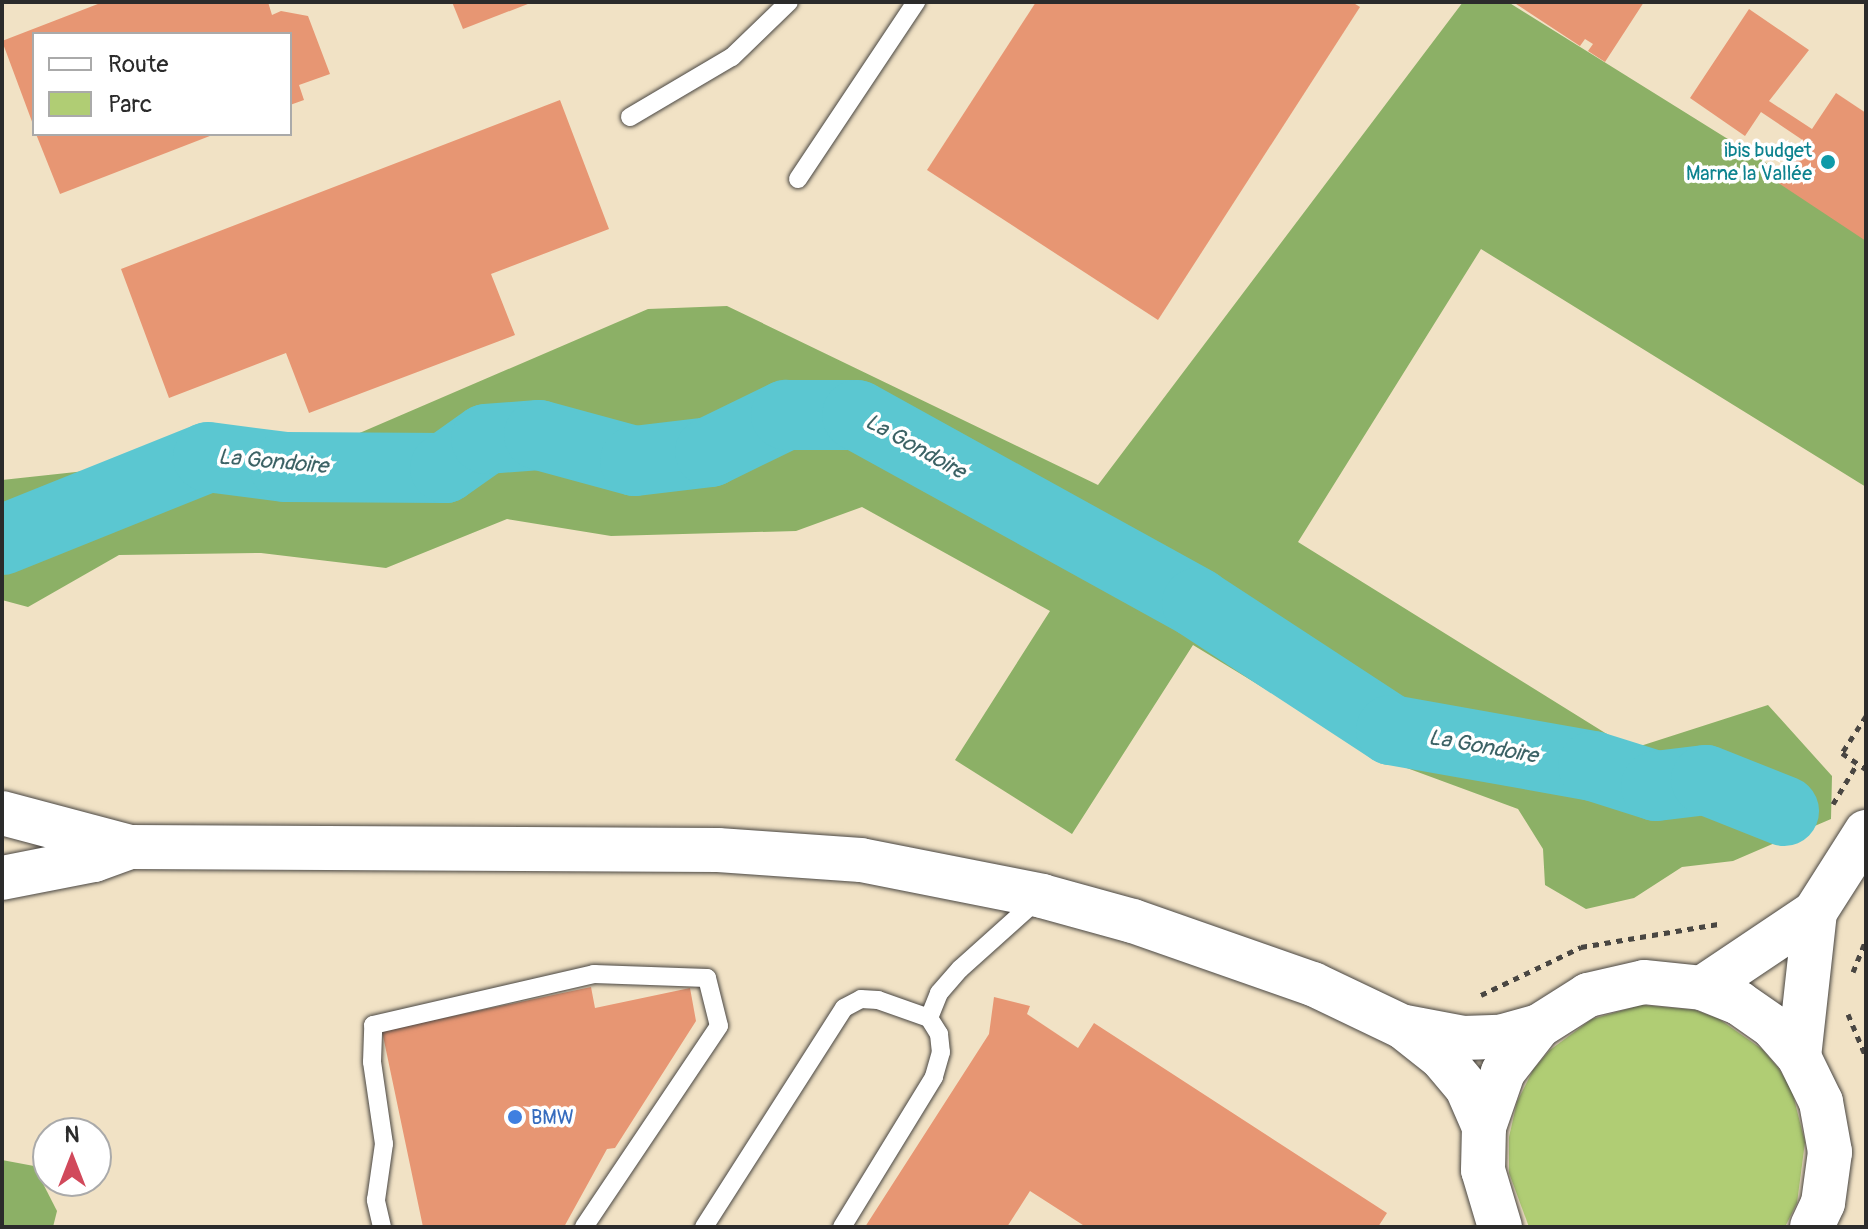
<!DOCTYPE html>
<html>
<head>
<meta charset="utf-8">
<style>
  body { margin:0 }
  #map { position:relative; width:1868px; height:1229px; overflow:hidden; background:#f1e2c5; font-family:Pangolin,sans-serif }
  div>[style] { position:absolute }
  .green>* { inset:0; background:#b0cd74 }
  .forest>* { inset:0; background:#8cb066 }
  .river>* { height:70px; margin:-35px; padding:0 35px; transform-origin:35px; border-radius:35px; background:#5bc7d1 }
  .building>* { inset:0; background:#e79673 }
  .path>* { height:5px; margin-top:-2.5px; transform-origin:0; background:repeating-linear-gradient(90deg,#494642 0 6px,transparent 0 12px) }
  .roads { filter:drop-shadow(0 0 2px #494642) drop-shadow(0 0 2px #494642) }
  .service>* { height:18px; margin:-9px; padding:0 9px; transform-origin:9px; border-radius:9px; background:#fff }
  .secondary>* { height:44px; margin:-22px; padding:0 22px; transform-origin:22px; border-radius:22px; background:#fff }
  .primary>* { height:44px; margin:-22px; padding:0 22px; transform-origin:22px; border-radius:22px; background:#fff }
  .dots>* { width:22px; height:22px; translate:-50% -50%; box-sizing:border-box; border:4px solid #fff; border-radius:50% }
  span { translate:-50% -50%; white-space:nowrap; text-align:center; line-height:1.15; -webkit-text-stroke:7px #fff; paint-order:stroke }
  .culture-label { font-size:20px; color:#0d838f }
  .right { translate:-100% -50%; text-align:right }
  .shop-label { font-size:20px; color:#366cbe }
  .left { translate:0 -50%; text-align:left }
  .water-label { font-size:22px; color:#3c6265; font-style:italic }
  .frame { position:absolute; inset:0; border:4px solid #2b2b2b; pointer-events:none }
  .legend { position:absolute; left:32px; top:32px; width:260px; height:104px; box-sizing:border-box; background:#fff; border:2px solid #aaa; margin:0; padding:10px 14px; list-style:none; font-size:24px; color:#2b2b2b }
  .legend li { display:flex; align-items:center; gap:16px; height:40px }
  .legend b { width:40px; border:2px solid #aaa }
  .north { position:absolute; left:32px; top:1117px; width:80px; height:80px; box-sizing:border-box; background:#fff; border:2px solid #aaa; border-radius:50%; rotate:0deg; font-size:22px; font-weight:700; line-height:32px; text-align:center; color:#2b2b2b }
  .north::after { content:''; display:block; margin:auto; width:28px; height:36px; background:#d1495b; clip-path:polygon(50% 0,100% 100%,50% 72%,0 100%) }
</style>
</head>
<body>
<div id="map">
  <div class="green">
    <div style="clip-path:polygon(1642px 1005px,1695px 1010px,1719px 1019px,1762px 1049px,1779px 1069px,1792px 1091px,1805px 1142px,1797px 1203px,1785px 1227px,1529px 1227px,1509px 1173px,1509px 1137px,1517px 1102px,1533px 1070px,1550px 1050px,1592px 1019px)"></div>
  </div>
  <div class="forest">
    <div style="clip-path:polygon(1463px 2px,1508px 2px,1866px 225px,1866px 487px,1481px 249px,1298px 542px,1631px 749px,1768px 705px,1832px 776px,1831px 819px,1733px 861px,1682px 867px,1634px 898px,1586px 909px,1545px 885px,1543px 849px,1518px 809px,1377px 757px,1193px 645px,1072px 834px,955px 760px,1050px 611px,862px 507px,796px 531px,611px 536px,507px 519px,386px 568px,261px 553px,119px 555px,28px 607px,2px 600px,2px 480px,334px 444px,648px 309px,727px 306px,1098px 485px)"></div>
    <div style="clip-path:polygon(2px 1160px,34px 1166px,57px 1211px,53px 1227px,2px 1227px)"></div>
  </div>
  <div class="river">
    <div style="left:2px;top:540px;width:222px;rotate:-21.9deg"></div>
    <div style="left:208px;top:457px;width:78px;rotate:7.4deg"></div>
    <div style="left:285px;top:467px;width:160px;rotate:0.4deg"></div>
    <div style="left:445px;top:468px;width:50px;rotate:-35.3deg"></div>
    <div style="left:486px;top:439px;width:53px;rotate:-4.3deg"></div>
    <div style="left:539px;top:435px;width:99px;rotate:15.2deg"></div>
    <div style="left:635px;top:461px;width:76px;rotate:-6.8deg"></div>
    <div style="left:710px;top:452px;width:85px;rotate:-26deg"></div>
    <div style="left:786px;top:415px;width:71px"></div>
    <div style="left:857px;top:415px;width:389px;rotate:28.9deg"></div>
    <div style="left:1197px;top:603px;width:232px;rotate:33.2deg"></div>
    <div style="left:1391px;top:730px;width:205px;rotate:10.1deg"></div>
    <div style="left:1593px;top:766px;width:66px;rotate:17.6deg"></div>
    <div style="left:1656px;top:786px;width:50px;rotate:-6.8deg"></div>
    <div style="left:1706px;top:780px;width:84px;rotate:21.7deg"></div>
  </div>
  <div class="building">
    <div style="clip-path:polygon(103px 2px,268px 2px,272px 15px,281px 11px,308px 16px,330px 74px,299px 85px,304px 100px,290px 105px,290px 34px,34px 34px,34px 127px,2px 41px)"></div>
    <div style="clip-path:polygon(452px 2px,533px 2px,463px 29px)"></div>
    <div style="clip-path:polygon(1036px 2px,1352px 2px,1360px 7px,1158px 320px,927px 170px)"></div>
    <div style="clip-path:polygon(1513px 2px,1644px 2px,1605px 62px,1588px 51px,1593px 44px,1585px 39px,1580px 46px)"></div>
    <div style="clip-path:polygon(1749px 9px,1809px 50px,1769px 101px,1812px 129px,1836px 93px,1866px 113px,1866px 241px,1777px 182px,1804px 141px,1761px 112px,1745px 136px,1690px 98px)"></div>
    <div style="clip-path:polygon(560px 100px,609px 229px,491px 274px,515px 335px,309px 413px,286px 353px,169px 398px,121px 269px)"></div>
    <div style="clip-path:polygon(36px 134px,215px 134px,60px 194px)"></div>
    <div style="clip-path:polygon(591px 987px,595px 1008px,690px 988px,696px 1021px,615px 1148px,607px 1149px,564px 1227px,423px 1227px,382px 1031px)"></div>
    <div style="clip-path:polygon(994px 997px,1030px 1006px,1027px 1014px,1078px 1048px,1094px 1023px,1387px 1213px,1378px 1227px,1086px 1227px,1030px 1191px,1007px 1227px,865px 1227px,989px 1034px)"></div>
  </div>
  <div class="path">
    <div style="left:1866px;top:716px;width:44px;rotate:123deg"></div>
    <div style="left:1842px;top:753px;width:29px;rotate:34deg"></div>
    <div style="left:1833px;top:804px;width:47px;rotate:-59deg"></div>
    <div style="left:1853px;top:972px;width:35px;rotate:-68deg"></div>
    <div style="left:1481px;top:995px;width:111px;rotate:-25.6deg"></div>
    <div style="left:1581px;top:947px;width:139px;rotate:-9.5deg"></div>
    <div style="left:1848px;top:1014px;width:47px;rotate:67.3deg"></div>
  </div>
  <div class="roads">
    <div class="service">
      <div style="left:630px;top:117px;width:118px;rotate:-30.5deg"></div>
      <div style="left:732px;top:57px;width:79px;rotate:-44deg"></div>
      <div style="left:798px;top:179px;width:213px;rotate:-56.3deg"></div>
      <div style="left:929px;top:1018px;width:27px;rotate:-68deg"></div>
      <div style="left:939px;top:993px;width:32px;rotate:-49deg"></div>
      <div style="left:960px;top:969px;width:106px;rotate:-41.9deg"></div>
      <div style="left:382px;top:1227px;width:28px;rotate:-103deg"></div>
      <div style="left:376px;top:1200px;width:57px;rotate:-81.9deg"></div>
      <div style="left:384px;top:1144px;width:83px;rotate:-98.3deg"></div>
      <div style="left:372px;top:1062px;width:37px;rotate:-88deg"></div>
      <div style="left:373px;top:1025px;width:227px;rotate:-13deg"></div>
      <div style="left:594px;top:974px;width:113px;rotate:2deg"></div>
      <div style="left:707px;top:978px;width:49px;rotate:76deg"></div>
      <div style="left:719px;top:1026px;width:242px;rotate:123.9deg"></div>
      <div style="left:704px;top:1227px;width:260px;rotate:-57.4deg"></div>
      <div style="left:844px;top:1008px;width:19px;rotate:-28deg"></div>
      <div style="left:861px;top:999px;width:17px;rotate:3deg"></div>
      <div style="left:878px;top:1000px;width:54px;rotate:19.4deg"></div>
      <div style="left:929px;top:1018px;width:19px;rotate:58deg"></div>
      <div style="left:939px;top:1034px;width:18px;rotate:84deg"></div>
      <div style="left:941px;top:1052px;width:26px;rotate:106deg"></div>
      <div style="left:934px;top:1077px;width:176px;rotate:121.5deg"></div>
    </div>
    <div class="secondary">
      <div style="left:1702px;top:988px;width:136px;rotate:-33.9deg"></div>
      <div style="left:1815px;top:912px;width:95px;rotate:-57.5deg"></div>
      <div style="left:1799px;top:1057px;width:146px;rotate:-83.7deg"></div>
    </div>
    <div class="primary">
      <div style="left:2px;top:813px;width:132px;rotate:14.9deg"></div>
      <div style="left:130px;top:847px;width:588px;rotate:0.29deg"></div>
      <div style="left:718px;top:850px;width:143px;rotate:4deg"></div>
      <div style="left:861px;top:860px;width:185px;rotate:11.2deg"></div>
      <div style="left:1042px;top:896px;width:94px;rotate:15.4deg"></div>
      <div style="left:1133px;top:921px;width:191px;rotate:19.3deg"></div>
      <div style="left:1313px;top:984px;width:100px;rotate:25.5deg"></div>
      <div style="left:1403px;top:1027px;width:50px;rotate:38.5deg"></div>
      <div style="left:1442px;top:1058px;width:39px;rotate:50deg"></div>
      <div style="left:1467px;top:1088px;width:43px;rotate:66.4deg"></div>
      <div style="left:2px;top:878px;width:94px;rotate:-11.1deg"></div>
      <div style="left:94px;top:860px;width:38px;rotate:-20deg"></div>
      <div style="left:1406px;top:1027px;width:58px;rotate:10.9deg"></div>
      <div style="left:1463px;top:1038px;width:37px;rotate:-2deg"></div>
      <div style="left:1500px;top:1037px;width:41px;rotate:-15.8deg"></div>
      <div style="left:1500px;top:1227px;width:59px;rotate:-106.6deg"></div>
      <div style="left:1483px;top:1170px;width:43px;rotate:-88.7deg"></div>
      <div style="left:1484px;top:1127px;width:58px;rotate:-70.9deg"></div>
      <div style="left:1503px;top:1072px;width:58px;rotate:-52deg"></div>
      <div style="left:1539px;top:1026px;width:58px;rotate:-32.3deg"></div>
      <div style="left:1588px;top:995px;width:57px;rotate:-13.1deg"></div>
      <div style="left:1644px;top:982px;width:58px;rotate:5.9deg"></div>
      <div style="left:1702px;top:988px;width:40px;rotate:22deg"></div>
      <div style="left:1739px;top:1003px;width:40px;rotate:34.9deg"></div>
      <div style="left:1772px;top:1026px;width:41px;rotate:48.9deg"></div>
      <div style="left:1799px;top:1057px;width:50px;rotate:63.9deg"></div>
      <div style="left:1821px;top:1102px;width:51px;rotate:79.8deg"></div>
      <div style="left:1830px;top:1152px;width:51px;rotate:97.8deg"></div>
      <div style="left:1823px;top:1203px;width:26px;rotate:115deg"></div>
    </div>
  </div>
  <div class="dots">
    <div style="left:1828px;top:162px;background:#0f9aa8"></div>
    <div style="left:515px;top:1117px;background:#3f7fe0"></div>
  </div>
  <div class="culture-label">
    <span class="right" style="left:1812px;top:162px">ibis budget<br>Marne la Vallée</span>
  </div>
  <div class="shop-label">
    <span class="left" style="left:531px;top:1117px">BMW</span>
  </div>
  <div class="water-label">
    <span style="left:915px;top:447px;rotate:29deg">La Gondoire</span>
    <span style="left:273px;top:462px;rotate:5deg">La Gondoire</span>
    <span style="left:1483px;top:747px;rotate:10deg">La Gondoire</span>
  </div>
  <div class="frame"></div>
  <ul class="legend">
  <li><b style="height:10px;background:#fff"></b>Route</li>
  <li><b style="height:22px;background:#b0cd74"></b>Parc</li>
  </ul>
  <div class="north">N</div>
</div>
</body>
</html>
